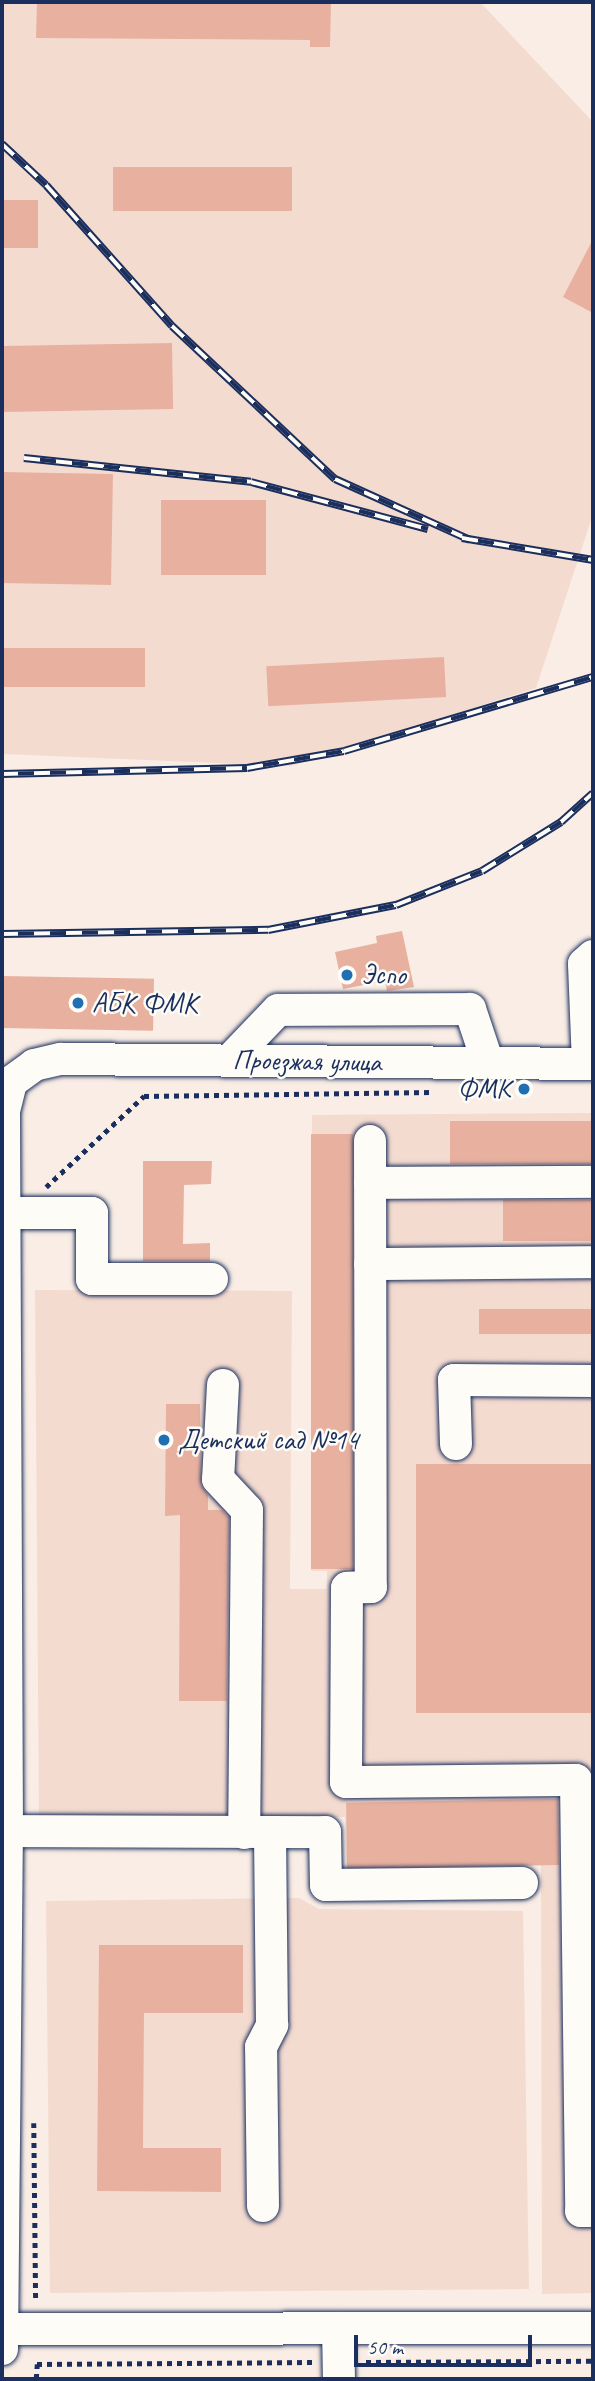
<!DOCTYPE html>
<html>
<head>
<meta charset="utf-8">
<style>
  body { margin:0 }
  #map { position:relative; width:595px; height:2381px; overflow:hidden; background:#f9ede5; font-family:Caveat,sans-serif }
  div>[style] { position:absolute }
  .built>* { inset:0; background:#f4dbd0 }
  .building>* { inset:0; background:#e8b19f; transform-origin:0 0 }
  .path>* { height:4.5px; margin-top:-2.25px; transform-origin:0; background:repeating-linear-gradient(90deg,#1b2f5e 0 5px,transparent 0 10px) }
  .roads { filter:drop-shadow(0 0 2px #1b2f5e) drop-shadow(0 0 2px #1b2f5e) }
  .minor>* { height:32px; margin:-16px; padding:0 16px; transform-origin:16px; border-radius:16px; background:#fdfcf7 }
  .rail>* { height:8px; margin-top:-4px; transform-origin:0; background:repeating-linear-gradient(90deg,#fdfcf7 0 16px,#1b2f5e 0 32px); box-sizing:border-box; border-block:2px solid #1b2f5e }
  .dots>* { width:19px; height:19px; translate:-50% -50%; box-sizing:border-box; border:4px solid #fdfcf7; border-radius:50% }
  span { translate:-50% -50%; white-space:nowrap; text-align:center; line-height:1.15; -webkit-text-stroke:5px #fdfcf7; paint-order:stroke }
  .poi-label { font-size:28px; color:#1b2f5e }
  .left { translate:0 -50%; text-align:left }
  .right { translate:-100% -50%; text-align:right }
  .street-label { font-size:28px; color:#1b2f5e }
  .frame { position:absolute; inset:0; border:4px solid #1b2f5e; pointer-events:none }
  .scale { position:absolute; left:354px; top:2335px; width:178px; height:32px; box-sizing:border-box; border:4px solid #1b2f5e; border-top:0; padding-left:9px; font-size:21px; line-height:24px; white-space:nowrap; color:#1b2f5e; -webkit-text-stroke:5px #fdfcf7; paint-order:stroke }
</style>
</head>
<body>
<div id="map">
  <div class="built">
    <div style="clip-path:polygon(2px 2px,480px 2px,593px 122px,593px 514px,536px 688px,291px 766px,2px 754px)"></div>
    <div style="clip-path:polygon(593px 1113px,593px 2293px,542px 2294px,541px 1865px,346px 1866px,345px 1817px,39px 1819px,35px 1290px,292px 1291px,290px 1589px,327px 1589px,327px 1571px,311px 1571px,312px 1115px)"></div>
    <div style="clip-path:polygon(299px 1898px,319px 1909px,523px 1911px,529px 2289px,50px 2293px,46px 1901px)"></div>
  </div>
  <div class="building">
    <div style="clip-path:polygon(37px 2px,331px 2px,330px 47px,310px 47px,310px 40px,36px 38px)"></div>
    <div style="left:292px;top:167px;width:44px;height:179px;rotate:90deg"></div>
    <div style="left:2px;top:200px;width:36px;height:48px"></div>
    <div style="clip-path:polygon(593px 239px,593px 313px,563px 297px)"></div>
    <div style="left:172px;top:343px;width:66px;height:170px;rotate:89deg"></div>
    <div style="left:2px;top:472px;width:111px;height:111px;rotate:1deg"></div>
    <div style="left:161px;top:500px;width:105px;height:75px"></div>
    <div style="left:2px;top:648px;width:143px;height:39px"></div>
    <div style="left:444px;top:657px;width:40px;height:178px;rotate:87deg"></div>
    <div style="clip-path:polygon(402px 931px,414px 987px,387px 991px,385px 981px,343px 989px,335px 952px,377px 943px,376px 936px)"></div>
    <div style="left:2px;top:976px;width:152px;height:52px;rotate:1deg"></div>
    <div style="left:450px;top:1121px;width:143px;height:43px"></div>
    <div style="left:353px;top:1134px;width:435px;height:42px;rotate:90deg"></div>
    <div style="clip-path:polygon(143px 1161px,212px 1161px,211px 1184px,184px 1185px,183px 1244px,210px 1243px,210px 1261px,143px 1261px)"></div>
    <div style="left:593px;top:1200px;width:41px;height:90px;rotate:90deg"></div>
    <div style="left:593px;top:1309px;width:25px;height:114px;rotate:90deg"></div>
    <div style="clip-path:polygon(166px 1404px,200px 1404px,201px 1485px,208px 1495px,208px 1510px,222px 1510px,229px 1517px,227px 1701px,179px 1701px,180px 1515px,165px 1516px)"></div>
    <div style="left:593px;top:1464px;width:249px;height:177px;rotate:90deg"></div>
    <div style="left:558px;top:1799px;width:66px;height:212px;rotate:89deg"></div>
    <div style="clip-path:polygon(99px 1945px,243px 1945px,243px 2013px,144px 2013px,143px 2148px,221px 2148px,221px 2192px,97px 2191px)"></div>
  </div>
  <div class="path">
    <div style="left:46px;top:1187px;width:134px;rotate:-42.9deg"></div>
    <div style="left:144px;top:1096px;width:288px;rotate:-0.8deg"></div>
    <div style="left:34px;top:2123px;width:179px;rotate:89.4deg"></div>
    <div style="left:366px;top:2362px;width:227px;rotate:-0.3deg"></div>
    <div style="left:36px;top:2379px;width:15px;rotate:-86deg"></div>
    <div style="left:37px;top:2364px;width:275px;rotate:-0.4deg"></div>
  </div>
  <div class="roads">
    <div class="minor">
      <div style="left:230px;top:1060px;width:69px;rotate:-46.2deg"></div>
      <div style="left:278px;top:1010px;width:192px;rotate:-0.3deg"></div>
      <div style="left:470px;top:1009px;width:57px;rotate:71.6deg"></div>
      <div style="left:588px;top:1064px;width:100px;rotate:-92.3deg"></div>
      <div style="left:584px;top:964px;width:12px;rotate:-42deg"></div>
      <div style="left:370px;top:1141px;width:446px;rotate:89.9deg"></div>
      <div style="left:371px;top:1587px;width:24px;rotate:178deg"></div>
      <div style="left:347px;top:1588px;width:194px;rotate:90.3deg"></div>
      <div style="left:346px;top:1782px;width:230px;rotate:-0.5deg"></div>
      <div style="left:576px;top:1780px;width:431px;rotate:89.3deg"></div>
      <div style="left:581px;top:2211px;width:12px"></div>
      <div style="left:370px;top:1183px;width:223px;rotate:-0.3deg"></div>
      <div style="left:7px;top:1213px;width:85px"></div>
      <div style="left:92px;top:1213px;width:66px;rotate:90deg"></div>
      <div style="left:92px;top:1279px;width:120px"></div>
      <div style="left:370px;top:1264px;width:223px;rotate:-0.5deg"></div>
      <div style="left:223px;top:1385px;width:94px;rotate:93deg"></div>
      <div style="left:218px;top:1479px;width:42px;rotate:46.9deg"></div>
      <div style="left:247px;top:1510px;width:323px;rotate:90.5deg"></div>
      <div style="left:456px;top:1444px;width:64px;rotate:-91.8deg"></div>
      <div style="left:454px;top:1380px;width:139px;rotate:0.4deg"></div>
      <div style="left:2px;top:1831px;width:323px;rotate:0.2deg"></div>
      <div style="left:325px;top:1832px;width:53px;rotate:88.9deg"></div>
      <div style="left:326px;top:1885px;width:196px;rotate:-0.6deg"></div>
      <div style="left:263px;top:2206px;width:159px;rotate:-90.7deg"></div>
      <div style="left:261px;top:2047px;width:25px;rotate:-63deg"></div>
      <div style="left:272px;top:2025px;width:192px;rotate:-90.6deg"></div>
      <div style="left:338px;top:2328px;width:51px;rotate:88.9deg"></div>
      <div style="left:2px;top:2329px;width:591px;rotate:-0.1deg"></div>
      <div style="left:2px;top:2349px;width:518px;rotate:-89.45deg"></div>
      <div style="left:7px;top:1831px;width:720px;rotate:-90.24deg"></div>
      <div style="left:4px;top:1111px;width:30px;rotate:-76deg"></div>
      <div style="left:11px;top:1082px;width:29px;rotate:-36deg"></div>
      <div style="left:34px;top:1065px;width:28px;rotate:-13deg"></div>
      <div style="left:61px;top:1059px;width:532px;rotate:0.54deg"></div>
    </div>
  </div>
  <div class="rail">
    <div style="left:2px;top:144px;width:60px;rotate:43deg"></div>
    <div style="left:46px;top:185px;width:189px;rotate:48.2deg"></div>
    <div style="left:172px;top:326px;width:224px;rotate:43.2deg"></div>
    <div style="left:335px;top:479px;width:148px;rotate:24.3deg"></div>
    <div style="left:24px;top:458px;width:228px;rotate:6deg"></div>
    <div style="left:251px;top:482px;width:183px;rotate:14.9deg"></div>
    <div style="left:462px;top:538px;width:133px;rotate:9.5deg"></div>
    <div style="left:2px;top:774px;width:245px;rotate:-1.4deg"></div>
    <div style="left:247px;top:768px;width:98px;rotate:-9.9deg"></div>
    <div style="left:344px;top:751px;width:260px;rotate:-16.6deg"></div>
    <div style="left:2px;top:934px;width:266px;rotate:-0.9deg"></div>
    <div style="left:268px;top:930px;width:130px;rotate:-11.1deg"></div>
    <div style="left:396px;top:905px;width:92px;rotate:-21.6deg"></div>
    <div style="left:482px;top:871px;width:93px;rotate:-31.8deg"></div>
    <div style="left:561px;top:822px;width:43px;rotate:-42.2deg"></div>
  </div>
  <div class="dots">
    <div style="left:347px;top:975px;background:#1f6fb2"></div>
    <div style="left:78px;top:1003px;background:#1f6fb2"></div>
    <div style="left:524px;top:1089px;background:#1f6fb2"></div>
    <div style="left:164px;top:1440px;background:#1f6fb2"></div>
  </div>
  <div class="poi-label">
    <span class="left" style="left:361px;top:975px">Эспо</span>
    <span class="left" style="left:92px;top:1003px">АБК ФМК</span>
    <span class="right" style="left:510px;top:1089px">ФМК</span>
    <span class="left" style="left:178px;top:1440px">Детский сад №14</span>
  </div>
  <div class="street-label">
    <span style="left:307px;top:1061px;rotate:1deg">Проезжая улица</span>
  </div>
  <div class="frame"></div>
  <div class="scale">50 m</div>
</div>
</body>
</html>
